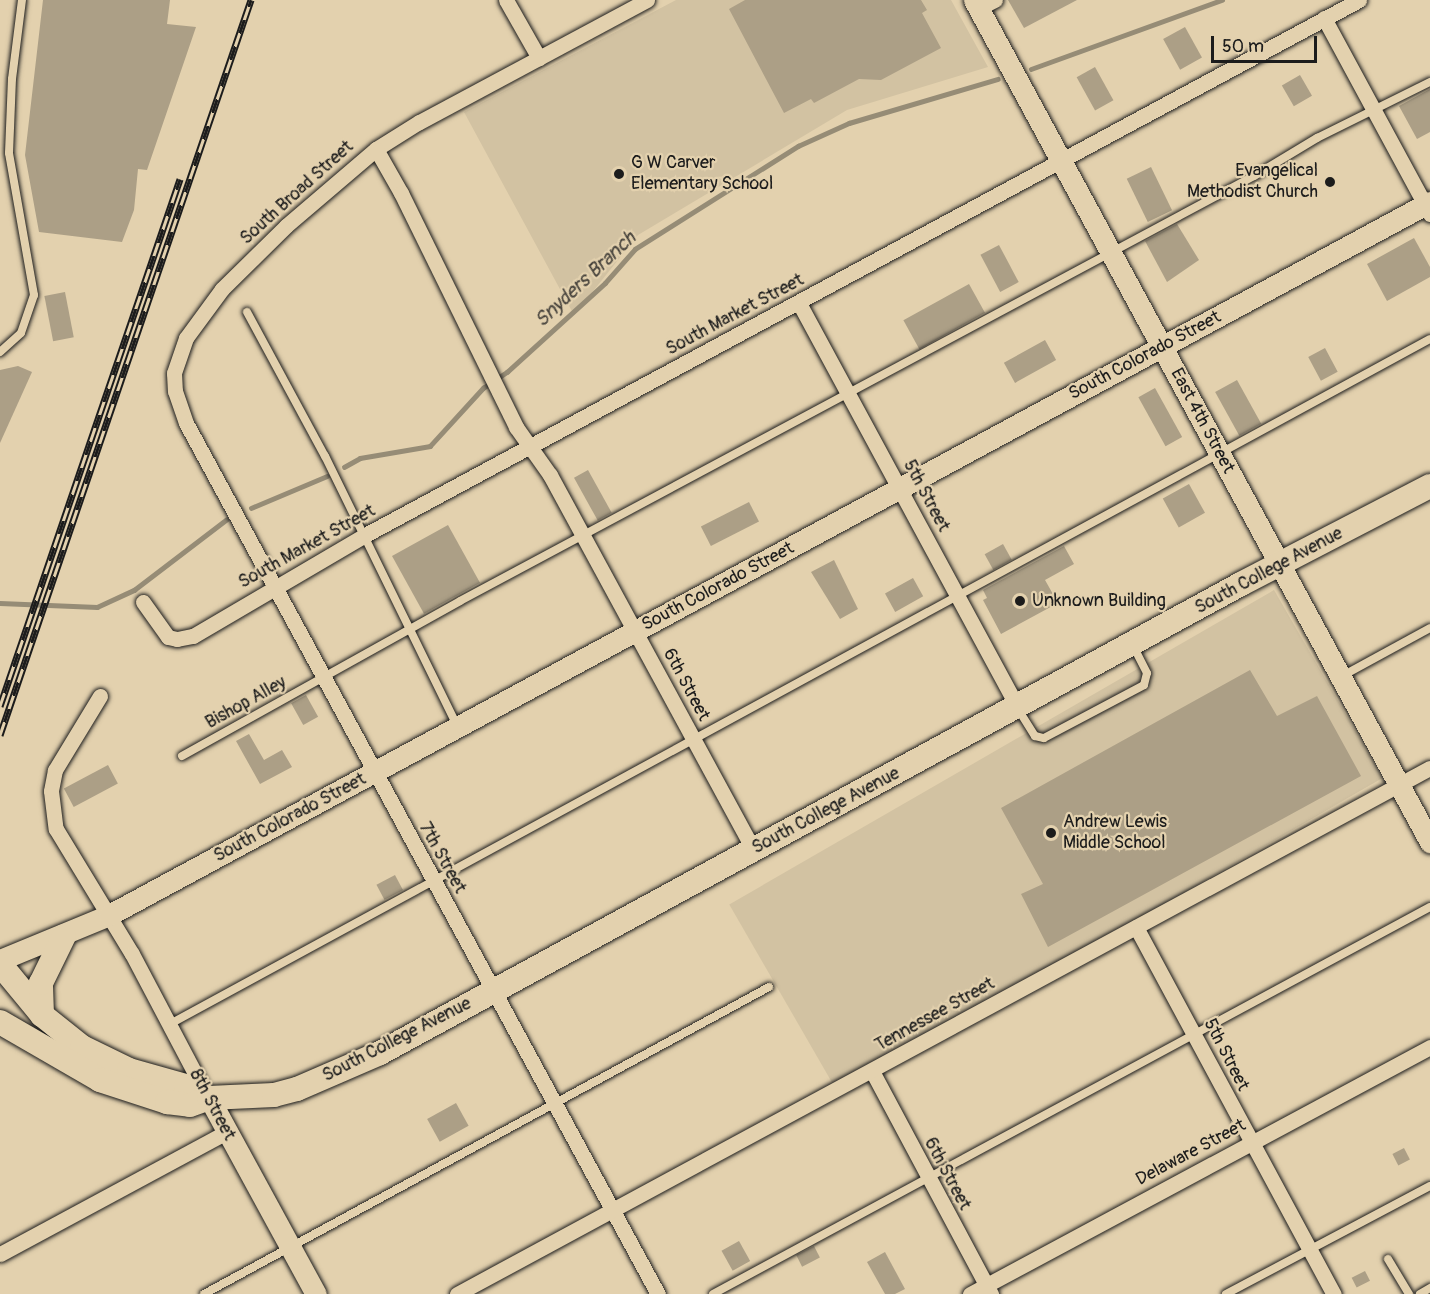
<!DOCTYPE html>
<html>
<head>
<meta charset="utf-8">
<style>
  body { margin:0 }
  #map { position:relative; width:1430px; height:1294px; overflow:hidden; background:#e3d1ae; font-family:Pangolin,sans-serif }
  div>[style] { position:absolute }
  .built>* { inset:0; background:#d2c2a2; transform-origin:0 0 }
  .stream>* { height:4.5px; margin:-2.25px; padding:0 2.25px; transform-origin:2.25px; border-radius:2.25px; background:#968c76 }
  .building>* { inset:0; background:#ac9f86; transform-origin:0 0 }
  .roads { filter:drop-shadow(0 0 2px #1c1c1c) drop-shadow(0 0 2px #1c1c1c) }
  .lane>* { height:8px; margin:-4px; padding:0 4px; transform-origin:4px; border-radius:4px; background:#e3d1ae }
  .street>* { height:15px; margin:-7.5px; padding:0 7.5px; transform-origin:7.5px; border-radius:7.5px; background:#e3d1ae }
  .secondary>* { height:21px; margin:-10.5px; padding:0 10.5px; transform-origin:10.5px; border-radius:10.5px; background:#e3d1ae }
  .primary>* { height:24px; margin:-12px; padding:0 12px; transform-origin:12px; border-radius:12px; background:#e3d1ae }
  .rail>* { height:7px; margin-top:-3.5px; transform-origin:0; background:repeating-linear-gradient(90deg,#e3d1ae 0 14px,#1c1c1c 0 28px); box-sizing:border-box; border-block:2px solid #1c1c1c }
  .dots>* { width:16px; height:16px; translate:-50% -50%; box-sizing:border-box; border:3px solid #e3d1ae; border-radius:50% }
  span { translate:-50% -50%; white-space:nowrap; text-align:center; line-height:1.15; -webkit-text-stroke:4.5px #e3d1ae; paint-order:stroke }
  .poi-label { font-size:18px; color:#1c1c1c }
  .left { translate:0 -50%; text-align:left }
  .right { translate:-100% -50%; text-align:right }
  .street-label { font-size:18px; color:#1c1c1c }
  .water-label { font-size:20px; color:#47433c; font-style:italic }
  .scale { position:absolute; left:1211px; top:36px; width:106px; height:27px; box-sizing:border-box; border:3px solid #1c1c1c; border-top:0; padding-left:8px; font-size:18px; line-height:21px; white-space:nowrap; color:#1c1c1c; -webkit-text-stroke:4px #e3d1ae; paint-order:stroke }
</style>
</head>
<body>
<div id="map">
  <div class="built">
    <div style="clip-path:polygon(676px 0,951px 0,988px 67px,847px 110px,638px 235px,574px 315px,464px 112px)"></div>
    <div style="left:1274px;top:590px;width:217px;height:629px;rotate:60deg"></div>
  </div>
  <div class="stream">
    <div style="left:1031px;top:69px;width:203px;rotate:-19.9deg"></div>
    <div style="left:344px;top:467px;width:18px;rotate:-29deg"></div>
    <div style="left:360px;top:458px;width:71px;rotate:-9.7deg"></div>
    <div style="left:430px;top:446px;width:79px;rotate:-47.6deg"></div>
    <div style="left:483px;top:388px;width:29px;rotate:-34deg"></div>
    <div style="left:507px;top:372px;width:132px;rotate:-42.2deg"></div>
    <div style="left:605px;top:283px;width:45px;rotate:-48.6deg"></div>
    <div style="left:635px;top:249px;width:193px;rotate:-32.3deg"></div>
    <div style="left:798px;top:146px;width:56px;rotate:-24.3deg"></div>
    <div style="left:849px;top:123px;width:155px;rotate:-16.5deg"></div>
    <div style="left:251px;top:508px;width:82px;rotate:-22.8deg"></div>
    <div style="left:0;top:603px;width:97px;rotate:2.4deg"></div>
    <div style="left:97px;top:607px;width:41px;rotate:-24.7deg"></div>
    <div style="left:134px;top:590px;width:116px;rotate:-37.3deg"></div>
  </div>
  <div class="building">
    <div style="clip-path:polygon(43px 0,170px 0,167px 24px,196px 27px,147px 170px,138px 169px,134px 210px,122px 242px,39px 232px,25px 155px)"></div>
    <div style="clip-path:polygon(745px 0,921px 0,927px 10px,922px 13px,941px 48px,881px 80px,859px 79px,814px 103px,811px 99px,784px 113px,729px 9px)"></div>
    <div style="clip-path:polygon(1008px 0,1077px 0,1024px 28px)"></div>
    <div style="left:1185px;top:27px;width:35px;height:25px;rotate:61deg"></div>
    <div style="left:1095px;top:67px;width:38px;height:21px;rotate:61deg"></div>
    <div style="left:1300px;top:75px;width:24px;height:21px;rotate:60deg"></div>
    <div style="clip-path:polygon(1430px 89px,1430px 132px,1417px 139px,1399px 106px)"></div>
    <div style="left:1151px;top:167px;width:48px;height:27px;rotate:64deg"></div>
    <div style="clip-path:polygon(1177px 224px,1199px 260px,1167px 282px,1145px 241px)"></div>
    <div style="clip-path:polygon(1414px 238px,1430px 267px,1430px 277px,1387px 301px,1367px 264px)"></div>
    <div style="left:999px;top:245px;width:42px;height:21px;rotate:62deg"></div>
    <div style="left:969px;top:284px;width:33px;height:75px;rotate:61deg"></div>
    <div style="left:65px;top:292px;width:46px;height:21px;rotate:79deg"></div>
    <div style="left:1045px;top:340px;width:23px;height:47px;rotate:61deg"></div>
    <div style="left:1325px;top:348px;width:27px;height:19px;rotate:62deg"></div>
    <div style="clip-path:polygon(18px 366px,32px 372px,0 443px,0 370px)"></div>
    <div style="left:1237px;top:380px;width:50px;height:25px;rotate:61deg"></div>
    <div style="left:1155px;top:388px;width:56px;height:19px;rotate:61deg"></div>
    <div style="left:588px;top:470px;width:49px;height:16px;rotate:61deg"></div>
    <div style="left:1189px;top:484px;width:33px;height:30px;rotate:61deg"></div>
    <div style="left:749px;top:502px;width:22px;height:54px;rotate:63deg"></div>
    <div style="left:448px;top:525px;width:66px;height:64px;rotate:61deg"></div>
    <div style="left:1003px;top:544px;width:18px;height:21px;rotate:61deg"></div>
    <div style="clip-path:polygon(1064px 546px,1074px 564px,1045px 580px,1058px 603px,1001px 634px,983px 600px,987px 598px,983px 590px)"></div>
    <div style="clip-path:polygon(834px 560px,858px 609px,840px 619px,811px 572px)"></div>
    <div style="left:913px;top:578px;width:21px;height:32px;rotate:61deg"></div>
    <div style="clip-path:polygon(1250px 670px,1277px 716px,1317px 696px,1361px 776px,1048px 947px,1021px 894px,1043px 884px,1001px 808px)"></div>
    <div style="left:306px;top:695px;width:25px;height:17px;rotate:61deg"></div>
    <div style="clip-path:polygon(249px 734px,264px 760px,282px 750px,292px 767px,260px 784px,236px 741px)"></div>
    <div style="left:108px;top:765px;width:21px;height:50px;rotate:62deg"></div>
    <div style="left:395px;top:875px;width:17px;height:21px;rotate:62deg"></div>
    <div style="left:456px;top:1103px;width:26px;height:33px;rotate:61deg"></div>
    <div style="left:1404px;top:1148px;width:13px;height:13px;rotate:63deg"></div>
    <div style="left:739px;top:1241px;width:23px;height:20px;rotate:61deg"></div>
    <div style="left:814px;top:1246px;width:13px;height:20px;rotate:63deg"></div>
    <div style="clip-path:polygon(885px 1252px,905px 1289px,895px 1294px,885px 1294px,867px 1262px)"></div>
    <div style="left:1365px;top:1271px;width:11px;height:15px;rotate:63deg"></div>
  </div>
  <div class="roads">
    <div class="lane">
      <div style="left:247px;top:312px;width:164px;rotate:61.6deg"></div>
      <div style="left:325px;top:456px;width:300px;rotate:63.9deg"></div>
      <div style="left:0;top:352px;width:28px;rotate:-42deg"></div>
      <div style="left:21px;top:333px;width:40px;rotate:-71.1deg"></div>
      <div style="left:34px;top:295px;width:144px;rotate:-100deg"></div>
      <div style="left:9px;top:153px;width:74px;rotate:-87.7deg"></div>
      <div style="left:12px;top:79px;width:80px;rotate:-82.8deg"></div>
      <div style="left:1342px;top:676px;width:100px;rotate:-28.6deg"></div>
      <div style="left:1018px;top:709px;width:32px;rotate:58deg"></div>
      <div style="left:1035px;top:736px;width:9px;rotate:13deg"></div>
      <div style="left:1044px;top:738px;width:113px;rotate:-27.9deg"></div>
      <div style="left:1144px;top:685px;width:12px;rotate:-76deg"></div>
      <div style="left:1147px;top:673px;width:31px;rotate:-117deg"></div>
      <div style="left:182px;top:756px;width:318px;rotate:-29.1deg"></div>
      <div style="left:460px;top:601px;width:901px;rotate:-28.16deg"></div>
      <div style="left:1254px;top:176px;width:74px;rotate:-31.1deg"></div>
      <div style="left:1317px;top:138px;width:126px;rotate:-26.4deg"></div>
      <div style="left:170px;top:1024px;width:1434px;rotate:-28.53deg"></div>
      <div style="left:1388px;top:1259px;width:41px;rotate:59deg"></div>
      <div style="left:204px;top:1294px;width:643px;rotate:-28.52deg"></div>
      <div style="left:713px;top:1294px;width:815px;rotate:-28.36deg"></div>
      <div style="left:1226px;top:1294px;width:231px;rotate:-27.9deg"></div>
      <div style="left:1420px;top:1294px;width:12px;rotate:-31deg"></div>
    </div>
    <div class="street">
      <div style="left:506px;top:0;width:67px;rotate:60.4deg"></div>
      <div style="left:647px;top:0;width:259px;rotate:151.8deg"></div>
      <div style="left:419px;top:122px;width:51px;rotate:147.9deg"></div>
      <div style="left:376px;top:149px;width:118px;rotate:139.5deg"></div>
      <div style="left:286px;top:226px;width:90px;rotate:135.5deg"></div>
      <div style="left:222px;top:289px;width:61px;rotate:126.3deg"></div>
      <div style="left:186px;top:338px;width:37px;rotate:109deg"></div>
      <div style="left:174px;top:373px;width:18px;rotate:87deg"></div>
      <div style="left:175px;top:391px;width:34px;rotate:71deg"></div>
      <div style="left:186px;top:423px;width:991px;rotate:61.55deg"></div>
      <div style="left:979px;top:8px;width:18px;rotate:-27deg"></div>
      <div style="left:1324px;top:18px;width:223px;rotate:61.6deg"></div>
      <div style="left:376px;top:149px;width:51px;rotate:60.4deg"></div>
      <div style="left:401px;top:193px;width:261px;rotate:63.8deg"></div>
      <div style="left:516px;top:427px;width:59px;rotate:54.7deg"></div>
      <div style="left:550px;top:475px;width:427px;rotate:61.5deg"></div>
      <div style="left:799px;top:303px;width:460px;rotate:61.6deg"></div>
      <div style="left:143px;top:602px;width:43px;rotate:54.5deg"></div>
      <div style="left:168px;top:637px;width:9px;rotate:13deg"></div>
      <div style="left:177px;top:639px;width:16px;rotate:-11deg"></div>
      <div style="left:193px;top:636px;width:199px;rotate:-30.4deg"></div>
      <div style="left:365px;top:535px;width:1129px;rotate:-28.29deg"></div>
      <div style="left:100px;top:696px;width:87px;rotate:121.3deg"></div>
      <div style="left:55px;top:770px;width:21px;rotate:101deg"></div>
      <div style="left:51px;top:791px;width:38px;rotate:83deg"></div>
      <div style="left:56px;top:829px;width:146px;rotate:58.7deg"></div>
      <div style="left:132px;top:954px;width:163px;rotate:62.2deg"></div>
      <div style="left:1136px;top:927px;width:417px;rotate:61.7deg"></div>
      <div style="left:872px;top:1071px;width:253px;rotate:61.9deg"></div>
      <div style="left:0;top:1254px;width:258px;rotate:-28.3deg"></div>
      <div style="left:457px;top:1294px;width:1106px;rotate:-28.4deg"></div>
      <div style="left:970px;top:1294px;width:522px;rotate:-28.23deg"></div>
    </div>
    <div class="secondary">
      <div style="left:974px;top:0;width:958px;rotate:61.56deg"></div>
      <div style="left:0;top:960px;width:118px;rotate:-22.4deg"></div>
      <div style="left:109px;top:915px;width:1501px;rotate:-28.36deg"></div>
      <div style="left:209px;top:1098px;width:223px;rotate:61.4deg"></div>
    </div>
    <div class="primary">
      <div style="left:0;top:964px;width:66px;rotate:50.5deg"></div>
      <div style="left:42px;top:1015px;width:51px;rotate:38.7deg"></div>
      <div style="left:82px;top:1047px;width:52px;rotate:26.1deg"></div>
      <div style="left:129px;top:1070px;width:59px;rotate:15.7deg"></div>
      <div style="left:186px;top:1086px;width:26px;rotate:28deg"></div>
      <div style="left:42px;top:1015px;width:32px;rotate:-92deg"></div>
      <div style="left:41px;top:983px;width:52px;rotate:-63.9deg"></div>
      <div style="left:0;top:1022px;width:116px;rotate:30.1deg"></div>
      <div style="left:100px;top:1080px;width:71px;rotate:18.2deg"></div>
      <div style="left:167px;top:1102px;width:23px;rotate:7deg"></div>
      <div style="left:190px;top:1105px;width:20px;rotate:-20deg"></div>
      <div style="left:209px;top:1098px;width:65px;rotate:-2.6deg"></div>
      <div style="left:274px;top:1095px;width:24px;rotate:-15deg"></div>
      <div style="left:297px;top:1089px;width:90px;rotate:-23.4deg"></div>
      <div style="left:380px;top:1053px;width:980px;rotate:-28.58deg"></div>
      <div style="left:1241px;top:584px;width:213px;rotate:-27.4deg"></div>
    </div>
  </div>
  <div class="rail">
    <div style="left:0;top:706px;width:557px;rotate:-71.14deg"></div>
    <div style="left:0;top:735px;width:777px;rotate:-71.15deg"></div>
  </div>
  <div class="dots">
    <div style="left:619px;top:174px;background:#1c1c1c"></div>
    <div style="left:1330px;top:182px;background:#1c1c1c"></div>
    <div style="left:1020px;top:601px;background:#1c1c1c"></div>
    <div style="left:1051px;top:833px;background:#1c1c1c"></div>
  </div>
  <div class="poi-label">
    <span class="left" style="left:631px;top:174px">G W Carver<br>Elementary School</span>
    <span class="right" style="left:1318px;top:182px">Evangelical<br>Methodist Church</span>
    <span class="left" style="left:1032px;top:601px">Unknown Building</span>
    <span class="left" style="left:1063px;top:833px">Andrew Lewis<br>Middle School</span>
  </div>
  <div class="street-label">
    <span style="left:297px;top:193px;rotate:-42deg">South Broad Street</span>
    <span style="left:735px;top:315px;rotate:-28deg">South Market Street</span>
    <span style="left:1145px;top:356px;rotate:-28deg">South Colorado Street</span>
    <span style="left:1202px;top:421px;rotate:62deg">East 4th Street</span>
    <span style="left:926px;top:496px;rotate:62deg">5th Street</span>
    <span style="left:307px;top:547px;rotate:-29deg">South Market Street</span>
    <span style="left:1269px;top:571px;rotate:-28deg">South College Avenue</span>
    <span style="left:718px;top:587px;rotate:-28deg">South Colorado Street</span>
    <span style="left:686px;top:685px;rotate:62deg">6th Street</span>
    <span style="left:246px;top:703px;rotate:-29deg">Bishop Alley</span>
    <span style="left:826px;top:811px;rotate:-28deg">South College Avenue</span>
    <span style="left:290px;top:818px;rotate:-28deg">South Colorado Street</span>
    <span style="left:442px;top:858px;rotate:61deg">7th Street</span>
    <span style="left:935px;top:1015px;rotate:-29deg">Tennessee Street</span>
    <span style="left:397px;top:1040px;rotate:-27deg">South College Avenue</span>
    <span style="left:1226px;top:1055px;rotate:63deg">5th Street</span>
    <span style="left:212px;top:1105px;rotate:62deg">8th Street</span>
    <span style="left:1191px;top:1153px;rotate:-28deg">Delaware Street</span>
    <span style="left:947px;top:1174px;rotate:62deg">6th Street</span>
  </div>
  <div class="water-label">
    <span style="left:585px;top:279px;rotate:-43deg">Snyders Branch</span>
  </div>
  <div class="scale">50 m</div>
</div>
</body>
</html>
